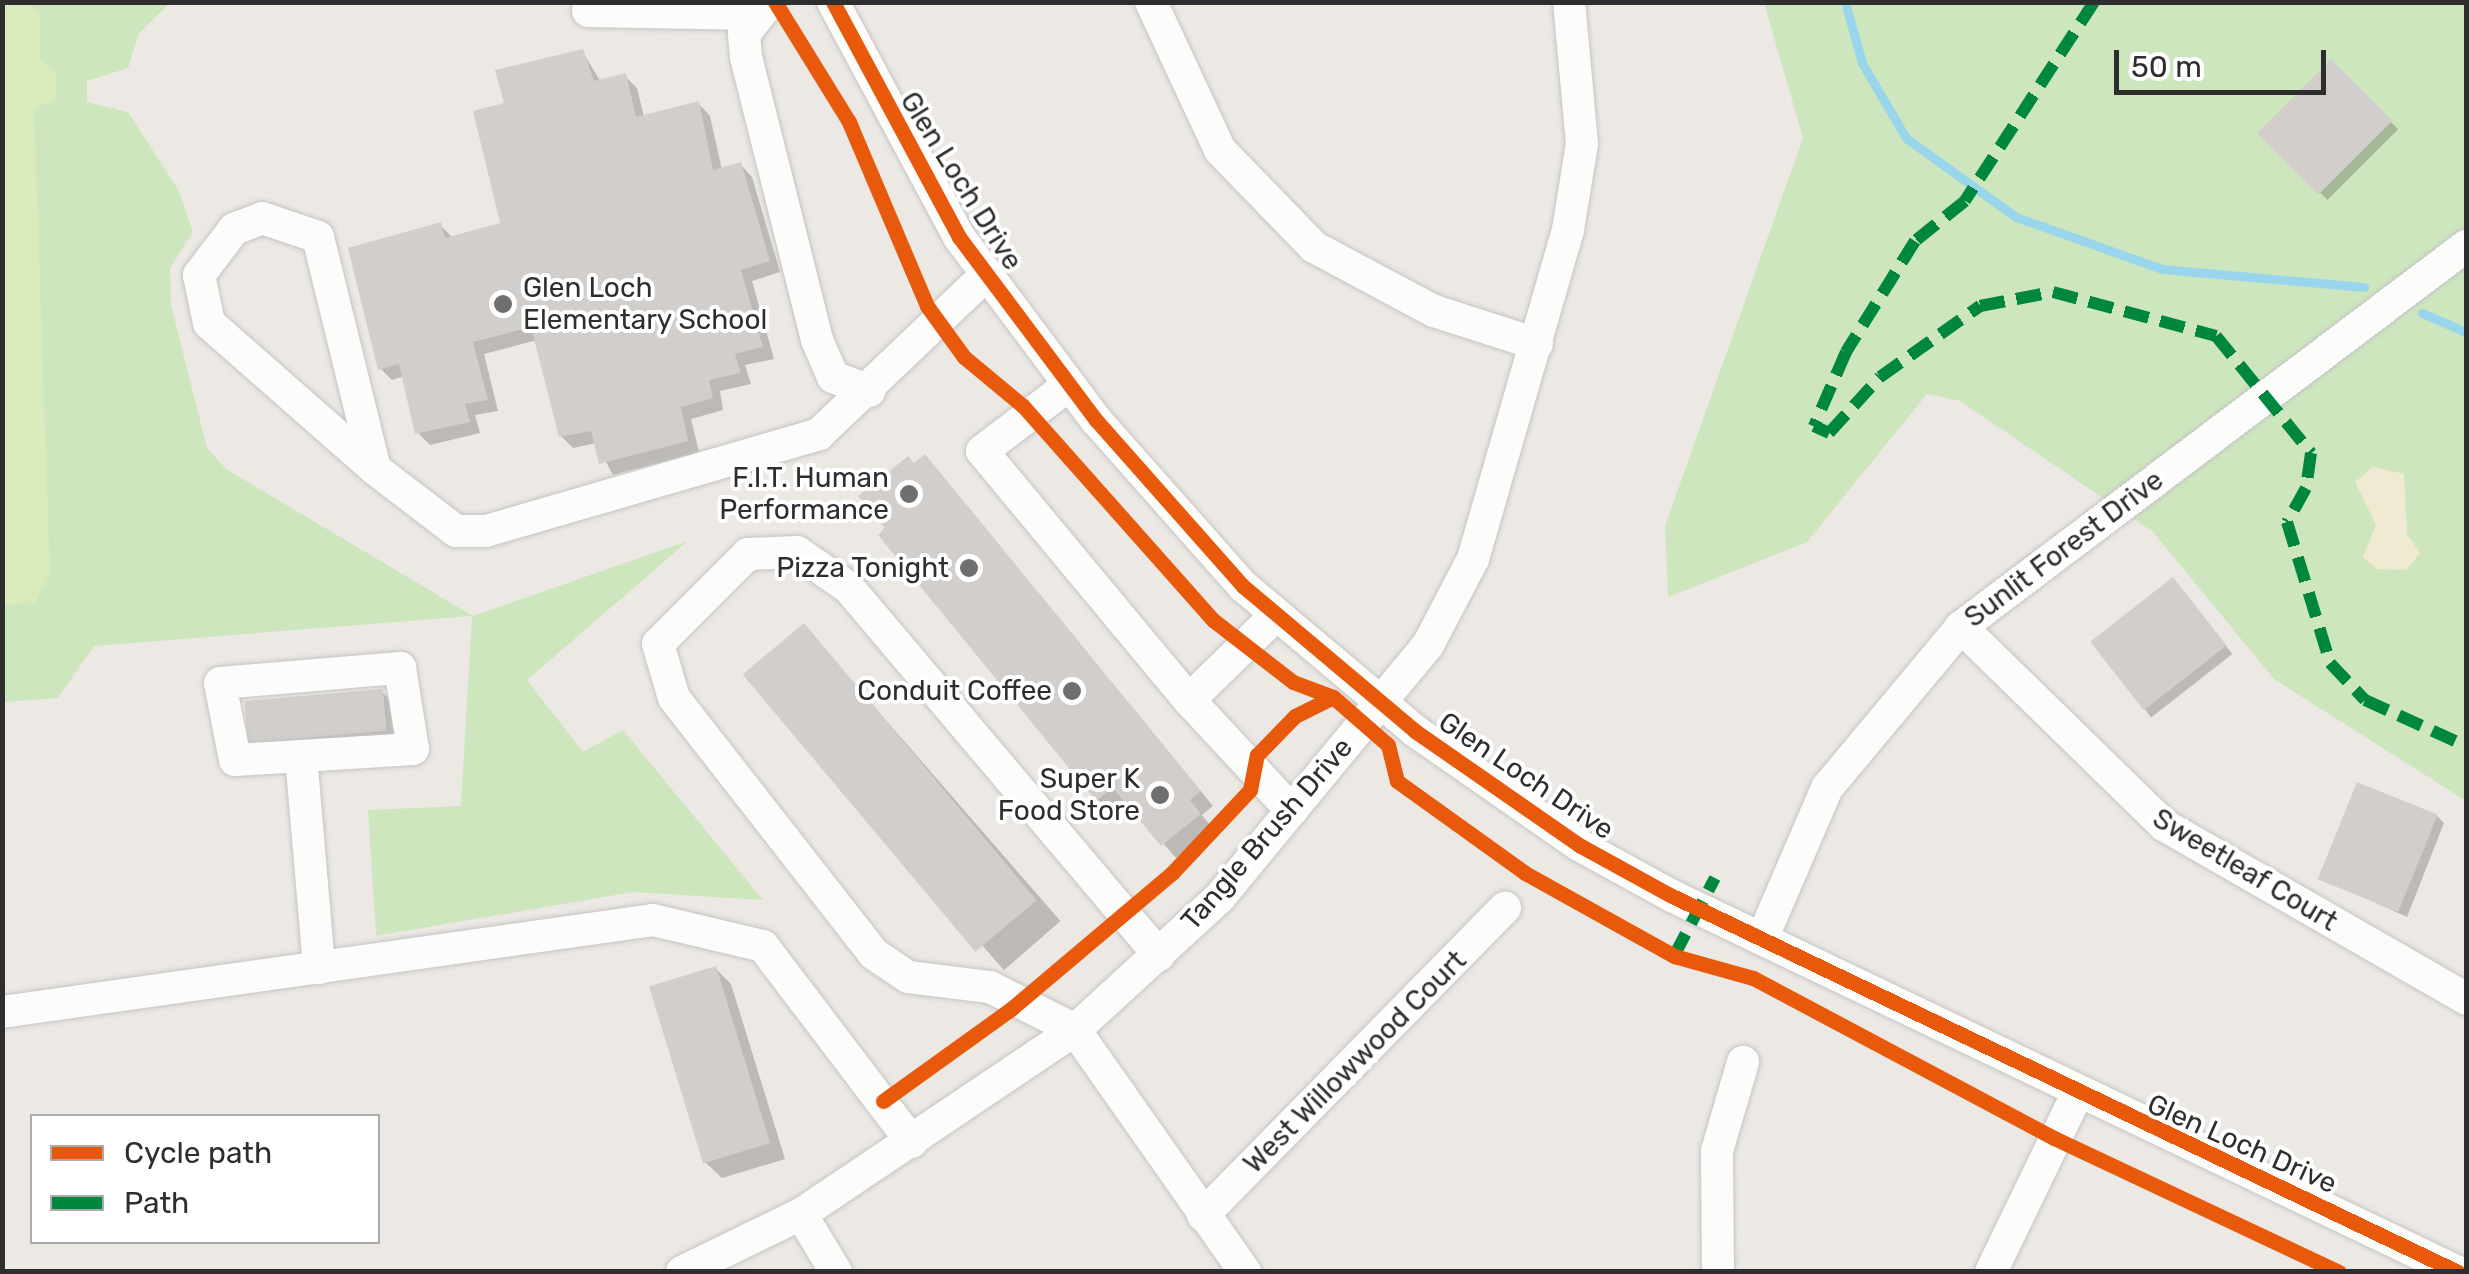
<!DOCTYPE html>
<html>
<head>
<meta charset="utf-8">
<style>
  body { margin:0 }
  #map { position:relative; width:2469px; height:1274px; overflow:hidden; background:#ece8e4; font-family:Rubik,sans-serif }
  div>[style] { position:absolute }
  .green>* { inset:0; background:#cee6be }
  .sand>* { inset:0; background:#f0ead3 }
  .pitch>* { inset:0; background:#d9eabb }
  .shadow>* { inset:0; background:#0003; transform-origin:0 0 }
  .stream>* { height:9px; margin:-4.5px; padding:0 4.5px; transform-origin:4.5px; border-radius:4.5px; background:#99d6ec }
  .building>* { inset:0; background:#d1cecb; transform-origin:0 0 }
  .roads { filter:drop-shadow(0 0 2px #c5c4c5) drop-shadow(0 0 2px #c5c4c5) }
  .minor>* { height:32px; margin:-16px; padding:0 16px; transform-origin:16px; border-radius:16px; background:#fcfcfb }
  .quiet>* { height:12px; margin-top:-6px; transform-origin:0; background:repeating-linear-gradient(90deg,#00873e 0 25px,transparent 0 37px) }
  .cycleway>* { height:15px; margin:-7.5px; padding:0 7.5px; transform-origin:7.5px; border-radius:7.5px; background:#e8590c }
  .dots>* { width:28px; height:28px; translate:-50% -50%; box-sizing:border-box; border:5px solid #fff; border-radius:50% }
  span { translate:-50% -50%; white-space:nowrap; text-align:center; line-height:1.15; -webkit-text-stroke:8px #fff; paint-order:stroke }
  .street-label { font-size:28px; color:#2e2e2e }
  .poi-label { font-size:28px; color:#2e2e2e }
  .left { translate:0 -50%; text-align:left }
  .right { translate:-100% -50%; text-align:right }
  .frame { position:absolute; inset:0; border:5px solid #2e2e2e; pointer-events:none }
  .legend { position:absolute; left:30px; top:1114px; width:350px; height:130px; box-sizing:border-box; background:#fff; border:2px solid #ababab; margin:0; padding:12px 18px; list-style:none; font-size:30px; color:#2e2e2e }
  .legend li { display:flex; align-items:center; gap:20px; height:50px }
  .legend b { width:50px; border:2px solid #ababab }
  .scale { position:absolute; left:2114px; top:50px; width:212px; height:45px; box-sizing:border-box; border:5px solid #2e2e2e; border-top:0; padding-left:12px; font-size:30px; line-height:35px; white-space:nowrap; color:#2e2e2e; -webkit-text-stroke:8px #fff; paint-order:stroke }
</style>
</head>
<body>
<div id="map">
  <div class="green">
    <div style="clip-path:polygon(3px 3px,170px 3px,139px 33px,128px 68px,87px 81px,87px 102px,128px 112px,179px 191px,193px 232px,170px 268px,171px 305px,207px 448px,226px 469px,473px 616px,688px 541px,527px 680px,583px 752px,623px 730px,763px 900px,633px 892px,376px 936px,368px 810px,461px 806px,472px 616px,94px 646px,58px 698px,3px 702px)"></div>
    <div style="clip-path:polygon(1764px 3px,2466px 3px,2466px 801px,2274px 679px,2153px 532px,1960px 401px,1927px 394px,1807px 542px,1668px 597px,1665px 526px,1803px 138px)"></div>
  </div>
  <div class="sand">
    <div style="clip-path:polygon(2373px 467px,2404px 474px,2407px 534px,2420px 553px,2406px 570px,2377px 569px,2363px 557px,2376px 525px,2355px 482px)"></div>
  </div>
  <div class="pitch">
    <div style="clip-path:polygon(29px 4px,40px 14px,40px 59px,56px 72px,56px 99px,34px 109px,50px 575px,35px 603px,3px 605px,2px 5px)"></div>
  </div>
  <div class="shadow">
    <div style="clip-path:polygon(582px 51px,601px 82px,625px 76px,637px 88px,644px 117px,699px 104px,710px 116px,722px 170px,741px 165px,752px 177px,780px 272px,752px 281px,774px 359px,745px 365px,751px 384px,720px 391px,723px 410px,691px 419px,699px 452px,613px 475px,596px 443px,573px 448px,561px 436px,537px 340px,484px 354px,498px 411px,475px 415px,480px 433px,430px 445px,418px 433px,405px 376px,392px 380px,380px 368px,440px 225px,452px 237px,503px 225px,507px 105px)"></div>
    <div style="left:2331px;top:62px;width:95px;height:100px;rotate:45deg"></div>
    <div style="clip-path:polygon(914px 466px,938px 471px,1213px 806px,1202px 815px,1213px 829px,1176px 858px,1127px 801px,1112px 813px,1098px 800px,881px 535px)"></div>
    <div style="left:2180px;top:587px;width:85px;height:103px;rotate:52deg"></div>
    <div style="left:804px;top:626px;width:391px;height:75px;rotate:49deg"></div>
    <div style="clip-path:polygon(382px 692px,394px 704px,398px 742px,266px 750px,254px 738px)"></div>
    <div style="clip-path:polygon(2437px 816px,2444px 823px,2407px 917px,2321px 878px)"></div>
    <div style="clip-path:polygon(715px 968px,731px 984px,785px 1159px,722px 1178px,706px 1163px)"></div>
  </div>
  <div class="stream">
    <div style="left:1845px;top:2px;width:63px;rotate:74.4deg"></div>
    <div style="left:1862px;top:63px;width:87px;rotate:59.6deg"></div>
    <div style="left:1906px;top:138px;width:135px;rotate:35.7deg"></div>
    <div style="left:2016px;top:217px;width:155px;rotate:19.6deg"></div>
    <div style="left:2162px;top:269px;width:203px;rotate:5.1deg"></div>
    <div style="left:2422px;top:313px;width:48px;rotate:23.4deg"></div>
  </div>
  <div class="building">
    <div style="clip-path:polygon(583px 49px,594px 81px,626px 73px,636px 117px,699px 101px,713px 170px,741px 162px,770px 261px,741px 270px,763px 347px,735px 354px,741px 373px,709px 380px,713px 398px,681px 407px,688px 441px,599px 464px,591px 431px,559px 437px,531px 327px,473px 342px,488px 400px,465px 404px,470px 422px,415px 434px,399px 364px,378px 370px,348px 248px,441px 222px,445px 238px,500px 223px,473px 111px,504px 103px,495px 70px)"></div>
    <div style="left:2331px;top:59px;width:87px;height:105px;rotate:45deg"></div>
    <div style="clip-path:polygon(925px 454px,1201px 791px,1190px 800px,1201px 814px,1161px 846px,1113px 788px,1096px 801px,878px 535px,885px 528px,858px 496px,908px 456px,914px 463px)"></div>
    <div style="left:2173px;top:577px;width:87px;height:105px;rotate:52deg"></div>
    <div style="left:804px;top:623px;width:362px;height:80px;rotate:50deg"></div>
    <div style="left:383px;top:689px;width:42px;height:139px;rotate:85deg"></div>
    <div style="left:2357px;top:782px;width:87px;height:105px;rotate:22deg"></div>
    <div style="left:716px;top:966px;width:185px;height:70px;rotate:73deg"></div>
  </div>
  <div class="roads">
    <div class="minor">
      <div style="left:770px;top:2px;width:41px;rotate:129.1deg"></div>
      <div style="left:744px;top:34px;width:23px;rotate:85deg"></div>
      <div style="left:746px;top:57px;width:292px;rotate:75.9deg"></div>
      <div style="left:817px;top:340px;width:40px;rotate:66.6deg"></div>
      <div style="left:833px;top:377px;width:39px;rotate:21deg"></div>
      <div style="left:833px;top:2px;width:267px;rotate:61.8deg"></div>
      <div style="left:959px;top:237px;width:229px;rotate:53.2deg"></div>
      <div style="left:1096px;top:420px;width:222px;rotate:48.5deg"></div>
      <div style="left:1243px;top:586px;width:225px;rotate:40.1deg"></div>
      <div style="left:1415px;top:731px;width:200px;rotate:34.8deg"></div>
      <div style="left:1579px;top:845px;width:104px;rotate:28.8deg"></div>
      <div style="left:1670px;top:895px;width:874px;rotate:25.57deg"></div>
      <div style="left:1151px;top:2px;width:163px;rotate:65deg"></div>
      <div style="left:1220px;top:150px;width:135px;rotate:45.9deg"></div>
      <div style="left:1314px;top:247px;width:136px;rotate:28.1deg"></div>
      <div style="left:1434px;top:311px;width:108px;rotate:17.8deg"></div>
      <div style="left:588px;top:11px;width:165px;rotate:1deg"></div>
      <div style="left:1069px;top:385px;width:109px;rotate:142.8deg"></div>
      <div style="left:982px;top:451px;width:324px;rotate:50.3deg"></div>
      <div style="left:1189px;top:700px;width:122px;rotate:-44.3deg"></div>
      <div style="left:375px;top:469px;width:221px;rotate:-138.7deg"></div>
      <div style="left:209px;top:323px;width:49px;rotate:-101.8deg"></div>
      <div style="left:199px;top:275px;width:58px;rotate:-52.7deg"></div>
      <div style="left:234px;top:229px;width:30px;rotate:-21deg"></div>
      <div style="left:262px;top:218px;width:59px;rotate:18.7deg"></div>
      <div style="left:318px;top:237px;width:239px;rotate:76.2deg"></div>
      <div style="left:375px;top:469px;width:102px;rotate:37.4deg"></div>
      <div style="left:456px;top:531px;width:30px"></div>
      <div style="left:486px;top:531px;width:347px;rotate:-16.2deg"></div>
      <div style="left:819px;top:434px;width:232px;rotate:-43.6deg"></div>
      <div style="left:1961px;top:627px;width:284px;rotate:44.3deg"></div>
      <div style="left:2164px;top:825px;width:349px;rotate:29.9deg"></div>
      <div style="left:1189px;top:700px;width:151px;rotate:47.1deg"></div>
      <div style="left:301px;top:756px;width:66px;rotate:176.5deg"></div>
      <div style="left:235px;top:760px;width:78px;rotate:-101deg"></div>
      <div style="left:220px;top:683px;width:181px;rotate:-4.8deg"></div>
      <div style="left:400px;top:668px;width:82px;rotate:80.9deg"></div>
      <div style="left:413px;top:749px;width:112px;rotate:176.4deg"></div>
      <div style="left:301px;top:756px;width:213px;rotate:85.1deg"></div>
      <div style="left:1762px;top:939px;width:164px;rotate:-66.7deg"></div>
      <div style="left:1827px;top:788px;width:209px;rotate:-50.2deg"></div>
      <div style="left:1961px;top:627px;width:633px;rotate:-37.03deg"></div>
      <div style="left:1159px;top:955px;width:480px;rotate:-130.2deg"></div>
      <div style="left:849px;top:588px;width:63px;rotate:-145.3deg"></div>
      <div style="left:797px;top:552px;width:49px;rotate:177.7deg"></div>
      <div style="left:748px;top:554px;width:127px;rotate:135deg"></div>
      <div style="left:658px;top:644px;width:56px;rotate:73.5deg"></div>
      <div style="left:674px;top:698px;width:325px;rotate:52deg"></div>
      <div style="left:874px;top:954px;width:41px;rotate:34.1deg"></div>
      <div style="left:908px;top:977px;width:83px;rotate:7deg"></div>
      <div style="left:990px;top:987px;width:95px;rotate:26.8deg"></div>
      <div style="left:1075px;top:1030px;width:296px;rotate:54.9deg"></div>
      <div style="left:2px;top:1012px;width:657px;rotate:-8.04deg"></div>
      <div style="left:653px;top:920px;width:113px;rotate:13.3deg"></div>
      <div style="left:763px;top:946px;width:246px;rotate:52.8deg"></div>
      <div style="left:801px;top:1214px;width:68px;rotate:58.9deg"></div>
      <div style="left:1203px;top:1215px;width:431px;rotate:-45.5deg"></div>
      <div style="left:682px;top:1272px;width:132px;rotate:-26deg"></div>
      <div style="left:801px;top:1214px;width:330px;rotate:-33.9deg"></div>
      <div style="left:1075px;top:1030px;width:197px;rotate:-42.5deg"></div>
      <div style="left:1220px;top:897px;width:327px;rotate:-50.5deg"></div>
      <div style="left:1428px;top:645px;width:97px;rotate:-62.4deg"></div>
      <div style="left:1473px;top:559px;width:342px;rotate:-73.9deg"></div>
      <div style="left:1568px;top:230px;width:87px;rotate:-80.8deg"></div>
      <div style="left:1582px;top:144px;width:143px;rotate:-95.2deg"></div>
      <div style="left:1718px;top:1272px;width:121px;rotate:-90.5deg"></div>
      <div style="left:1717px;top:1151px;width:93px;rotate:-73.7deg"></div>
      <div style="left:1991px;top:1272px;width:195px;rotate:-64.2deg"></div>
    </div>
  </div>
  <div class="quiet">
    <div style="left:2094px;top:2px;width:237px;rotate:123deg"></div>
    <div style="left:1965px;top:201px;width:64px;rotate:141.3deg"></div>
    <div style="left:1915px;top:241px;width:131px;rotate:121.9deg"></div>
    <div style="left:1846px;top:352px;width:81px;rotate:113.4deg"></div>
    <div style="left:1814px;top:426px;width:17px;rotate:25deg"></div>
    <div style="left:1829px;top:433px;width:76px;rotate:-47.7deg"></div>
    <div style="left:1880px;top:377px;width:123px;rotate:-35.4deg"></div>
    <div style="left:1980px;top:306px;width:74px;rotate:-10.9deg"></div>
    <div style="left:2053px;top:292px;width:169px;rotate:15.1deg"></div>
    <div style="left:2216px;top:336px;width:151px;rotate:50.9deg"></div>
    <div style="left:2311px;top:453px;width:35px;rotate:98deg"></div>
    <div style="left:2306px;top:488px;width:39px;rotate:119deg"></div>
    <div style="left:2287px;top:522px;width:147px;rotate:73deg"></div>
    <div style="left:2330px;top:663px;width:51px;rotate:46.6deg"></div>
    <div style="left:2365px;top:700px;width:111px;rotate:24.5deg"></div>
    <div style="left:1674px;top:956px;width:88px;rotate:-62.3deg"></div>
  </div>
  <div class="cycleway">
    <div style="left:775px;top:2px;width:141px;rotate:58.3deg"></div>
    <div style="left:849px;top:122px;width:200px;rotate:67deg"></div>
    <div style="left:927px;top:306px;width:63px;rotate:54deg"></div>
    <div style="left:964px;top:357px;width:77px;rotate:39.7deg"></div>
    <div style="left:1023px;top:406px;width:286px;rotate:48.4deg"></div>
    <div style="left:1213px;top:620px;width:101px;rotate:37.8deg"></div>
    <div style="left:1293px;top:682px;width:43px;rotate:20.6deg"></div>
    <div style="left:833px;top:2px;width:267px;rotate:61.8deg"></div>
    <div style="left:959px;top:237px;width:229px;rotate:53.2deg"></div>
    <div style="left:1096px;top:420px;width:222px;rotate:48.5deg"></div>
    <div style="left:1243px;top:586px;width:225px;rotate:40.1deg"></div>
    <div style="left:1415px;top:731px;width:200px;rotate:34.8deg"></div>
    <div style="left:1579px;top:845px;width:104px;rotate:28.8deg"></div>
    <div style="left:1670px;top:895px;width:874px;rotate:25.57deg"></div>
    <div style="left:883px;top:1101px;width:158px;rotate:-35.7deg"></div>
    <div style="left:1011px;top:1009px;width:211px;rotate:-40.2deg"></div>
    <div style="left:1172px;top:873px;width:114px;rotate:-46.8deg"></div>
    <div style="left:1250px;top:790px;width:36px;rotate:-79deg"></div>
    <div style="left:1257px;top:755px;width:54px;rotate:-45.7deg"></div>
    <div style="left:1295px;top:716px;width:42px;rotate:-26.6deg"></div>
    <div style="left:1333px;top:697px;width:73px;rotate:41.1deg"></div>
    <div style="left:1388px;top:745px;width:37px;rotate:76deg"></div>
    <div style="left:1397px;top:781px;width:158px;rotate:35.7deg"></div>
    <div style="left:1525px;top:873px;width:171px;rotate:29.1deg"></div>
    <div style="left:1674px;top:956px;width:82px;rotate:15.6deg"></div>
    <div style="left:1753px;top:978px;width:341px;rotate:28deg"></div>
    <div style="left:2054px;top:1138px;width:315px;rotate:25.2deg"></div>
  </div>
  <div class="dots">
    <div style="left:503px;top:304px;background:#706f6e"></div>
    <div style="left:909px;top:494px;background:#706f6e"></div>
    <div style="left:969px;top:568px;background:#706f6e"></div>
    <div style="left:1072px;top:691px;background:#706f6e"></div>
    <div style="left:1160px;top:795px;background:#706f6e"></div>
  </div>
  <div class="street-label">
    <span style="left:961px;top:181px;rotate:58deg">Glen Loch Drive</span>
    <span style="left:2064px;top:549px;rotate:-37deg">Sunlit Forest Drive</span>
    <span style="left:1526px;top:776px;rotate:34deg">Glen Loch Drive</span>
    <span style="left:1267px;top:834px;rotate:-49deg">Tangle Brush Drive</span>
    <span style="left:2245px;top:870px;rotate:31deg">Sweetleaf Court</span>
    <span style="left:1355px;top:1062px;rotate:-45deg">West Willowwood Court</span>
    <span style="left:2242px;top:1144px;rotate:24deg">Glen Loch Drive</span>
  </div>
  <div class="poi-label">
    <span class="left" style="left:523px;top:304px">Glen Loch<br>Elementary School</span>
    <span class="right" style="left:889px;top:494px">F.I.T. Human<br>Performance</span>
    <span class="right" style="left:949px;top:568px">Pizza Tonight</span>
    <span class="right" style="left:1052px;top:691px">Conduit Coffee</span>
    <span class="right" style="left:1140px;top:795px">Super K<br>Food Store</span>
  </div>
  <div class="frame"></div>
  <ul class="legend">
  <li><b style="height:12px;background:#e8590c"></b>Cycle path</li>
  <li><b style="height:12px;background:#00873e"></b>Path</li>
  </ul>
  <div class="scale">50 m</div>
</div>
</body>
</html>
